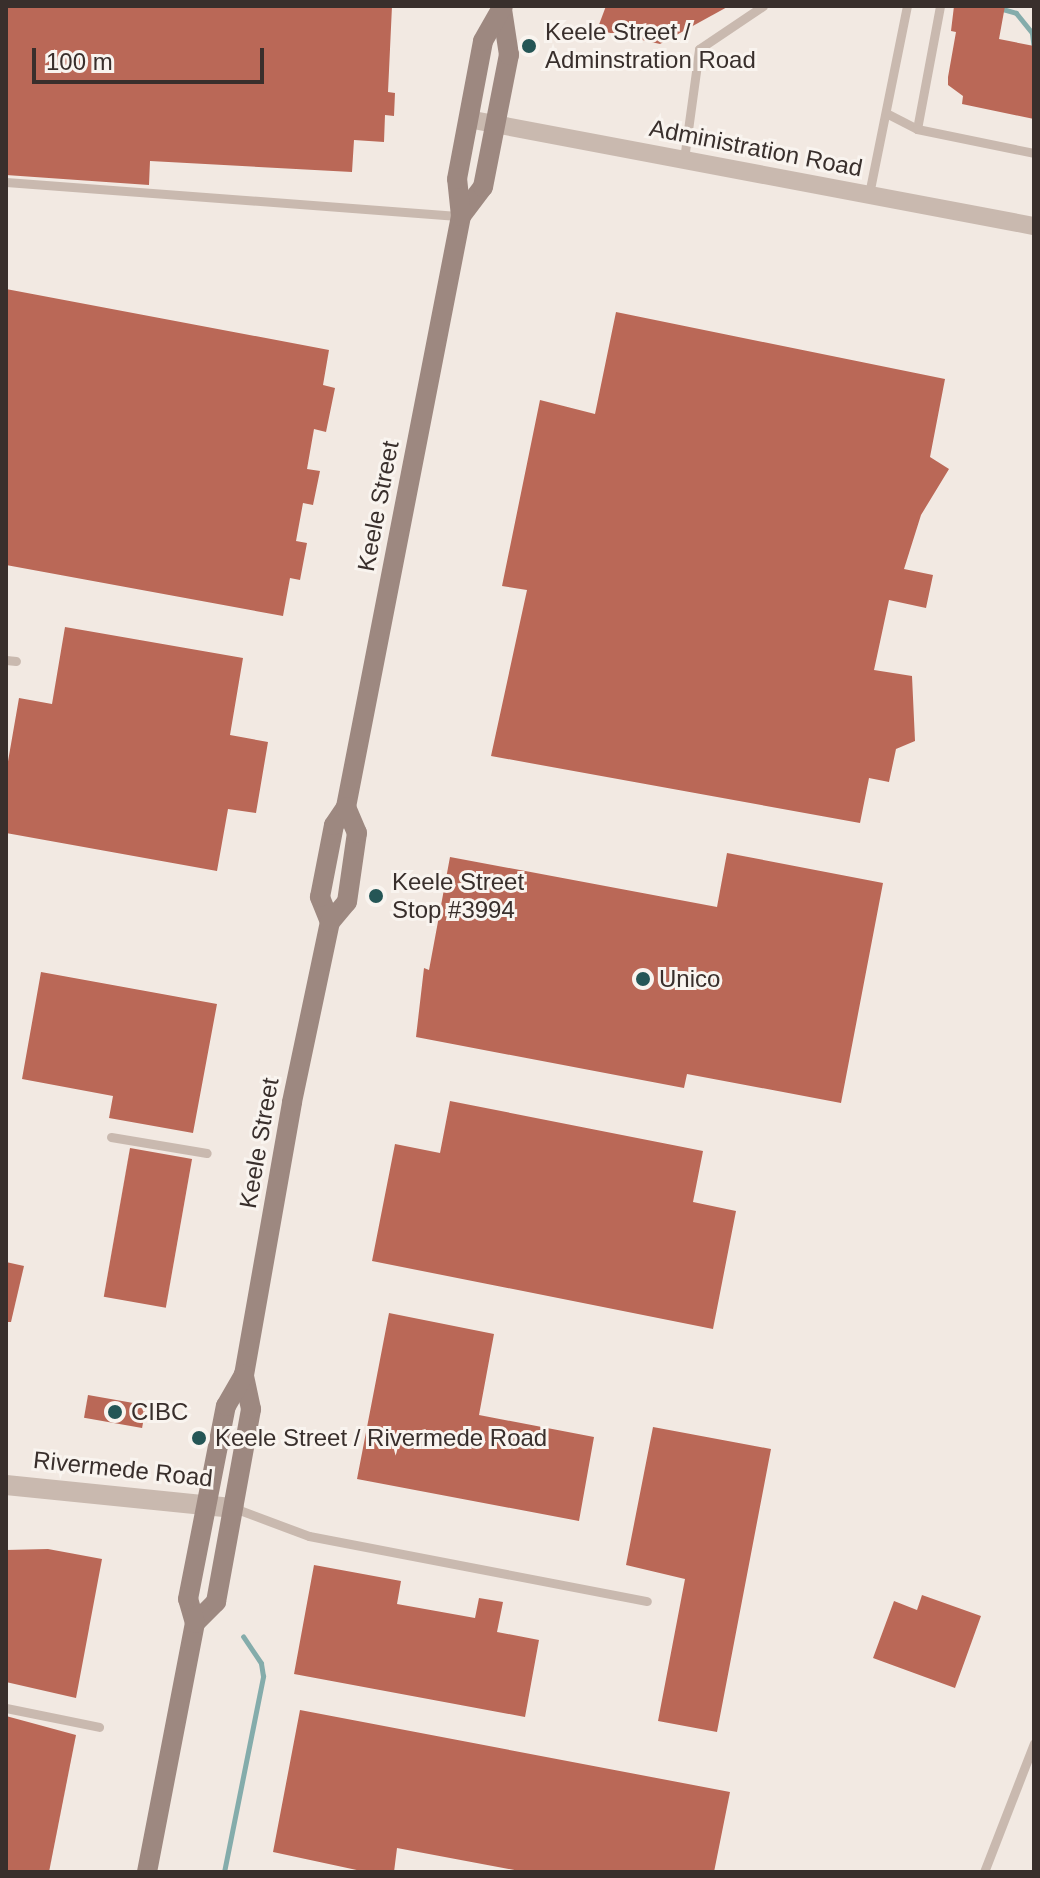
<!DOCTYPE html>
<html>
<head>
<meta charset="utf-8">
<style>
  body { margin:0 }
  #map { position:relative; width:1040px; height:1878px; overflow:hidden; background:#f2e9e2; font-family:Helvetica,sans-serif }
  div>[style] { position:absolute }
  .stream>* { height:5px; margin:-2.5px; padding:0 2.5px; transform-origin:2.5px; border-radius:2.5px; background:#84acab }
  .building>* { inset:0; background:#ba6857; transform-origin:0 0 }
  .service>* { height:9px; margin:-4.5px; padding:0 4.5px; transform-origin:4.5px; border-radius:4.5px; background:#c9b9af }
  .minor>* { height:18px; margin:-9px; padding:0 9px; transform-origin:9px; border-radius:9px; background:#c9b9af }
  .tertiary>* { height:20px; margin:-10px; padding:0 10px; transform-origin:10px; border-radius:10px; background:#c9b9af }
  .secondary>* { height:20px; margin:-10px; padding:0 10px; transform-origin:10px; border-radius:10px; background:#9d8880 }
  .dots>* { width:22px; height:22px; translate:-50% -50%; box-sizing:border-box; border:4px solid #f9f4ef; border-radius:50% }
  span { translate:-50% -50%; white-space:nowrap; text-align:center; line-height:1.15; -webkit-text-stroke:6px #f9f4ef; paint-order:stroke }
  .poi-label { font-size:24px; color:#392f2c }
  .left { translate:0 -50%; text-align:left }
  .street-label { font-size:24px; color:#392f2c }
  .frame { position:absolute; inset:0; border:8px solid #392f2c; pointer-events:none }
  .scale { position:absolute; left:32px; top:48px; width:232px; height:36px; box-sizing:border-box; border:4px solid #392f2c; border-top:0; padding-left:10px; font-size:24px; line-height:28px; white-space:nowrap; color:#392f2c; -webkit-text-stroke:6px #f9f4ef; paint-order:stroke }
</style>
</head>
<body>
<div id="map">
  <div class="stream">
    <div style="left:992px;top:6px;width:25px;rotate:16deg"></div>
    <div style="left:1016px;top:13px;width:26px;rotate:51deg"></div>
    <div style="left:1032px;top:33px;width:17px;rotate:83deg"></div>
    <div style="left:224px;top:1872px;width:200px;rotate:-78.7deg"></div>
    <div style="left:263px;top:1676px;width:13px;rotate:-99deg"></div>
    <div style="left:261px;top:1663px;width:32px;rotate:-124deg"></div>
  </div>
  <div class="building">
    <div style="clip-path:polygon(6px 6px,392px 6px,388px 92px,395px 93px,394px 116px,385px 115px,384px 142px,354px 140px,352px 172px,150px 161px,149px 185px,6px 175px)"></div>
    <div style="clip-path:polygon(606px 6px,729px 6px,660px 44px,597px 30px)"></div>
    <div style="clip-path:polygon(954px 6px,1005px 6px,999px 39px,1034px 46px,1034px 119px,962px 104px,963px 96px,948px 85px,948px 77px,956px 32px,951px 31px)"></div>
    <div style="clip-path:polygon(6px 289px,329px 350px,323px 385px,335px 388px,326px 432px,314px 429px,307px 469px,320px 471px,313px 505px,303px 503px,296px 541px,307px 543px,300px 580px,290px 578px,283px 616px,6px 565px)"></div>
    <div style="clip-path:polygon(616px 312px,945px 379px,930px 457px,949px 469px,921px 515px,904px 569px,933px 575px,926px 608px,889px 600px,874px 670px,912px 676px,915px 741px,896px 749px,889px 782px,869px 778px,860px 823px,491px 756px,527px 590px,502px 586px,540px 400px,595px 414px)"></div>
    <div style="clip-path:polygon(65px 627px,243px 658px,230px 735px,268px 742px,256px 813px,228px 809px,217px 871px,6px 833px,6px 773px,19px 698px,52px 704px)"></div>
    <div style="clip-path:polygon(727px 853px,883px 883px,841px 1103px,687px 1074px,684px 1088px,416px 1037px,424px 968px,429px 970px,450px 857px,717px 907px)"></div>
    <div style="clip-path:polygon(41px 972px,217px 1004px,193px 1133px,109px 1118px,113px 1096px,22px 1079px)"></div>
    <div style="clip-path:polygon(450px 1101px,703px 1151px,693px 1202px,736px 1211px,713px 1329px,372px 1261px,395px 1144px,440px 1153px)"></div>
    <div style="left:130px;top:1148px;width:63px;height:151px;rotate:10deg"></div>
    <div style="clip-path:polygon(6px 1262px,24px 1266px,11px 1322px,6px 1322px)"></div>
    <div style="clip-path:polygon(389px 1313px,494px 1334px,479px 1415px,594px 1437px,579px 1521px,357px 1479px)"></div>
    <div style="left:88px;top:1395px;width:59px;height:23px;rotate:10deg"></div>
    <div style="clip-path:polygon(653px 1427px,771px 1449px,717px 1732px,658px 1721px,685px 1579px,626px 1565px)"></div>
    <div style="clip-path:polygon(48px 1549px,102px 1559px,76px 1698px,6px 1682px,6px 1550px)"></div>
    <div style="clip-path:polygon(314px 1565px,401px 1581px,397px 1604px,475px 1618px,479px 1598px,503px 1602px,497px 1632px,539px 1640px,525px 1717px,294px 1674px)"></div>
    <div style="clip-path:polygon(922px 1595px,981px 1616px,955px 1688px,873px 1658px,894px 1601px,917px 1610px)"></div>
    <div style="clip-path:polygon(300px 1710px,730px 1792px,714px 1872px,525px 1872px,397px 1848px,394px 1872px,366px 1872px,273px 1852px)"></div>
    <div style="clip-path:polygon(6px 1716px,76px 1735px,49px 1872px,6px 1872px)"></div>
  </div>
  <div class="service">
    <div style="left:886px;top:113px;width:35px;rotate:27deg"></div>
    <div style="left:917px;top:129px;width:125px;rotate:-79.4deg"></div>
    <div style="left:917px;top:129px;width:119px;rotate:11.6deg"></div>
    <div style="left:684px;top:159px;width:111px;rotate:-82.2deg"></div>
    <div style="left:699px;top:49px;width:77px;rotate:-33.9deg"></div>
    <div style="left:6px;top:182px;width:456px;rotate:4.3deg"></div>
    <div style="left:869px;top:194px;width:192px;rotate:-78.6deg"></div>
    <div style="left:6px;top:660px;width:10px;rotate:6deg"></div>
    <div style="left:111px;top:1137px;width:97px;rotate:9.5deg"></div>
    <div style="left:234px;top:1508px;width:80px;rotate:20.5deg"></div>
    <div style="left:309px;top:1536px;width:344px;rotate:10.9deg"></div>
    <div style="left:6px;top:1708px;width:95px;rotate:11.5deg"></div>
    <div style="left:984px;top:1872px;width:138px;rotate:-68.8deg"></div>
  </div>
  <div class="minor">
    <div style="left:468px;top:119px;width:576px;rotate:10.71deg"></div>
  </div>
  <div class="tertiary">
    <div style="left:6px;top:1485px;width:229px;rotate:5.8deg"></div>
  </div>
  <div class="secondary">
    <div style="left:461px;top:216px;width:36px;rotate:-53deg"></div>
    <div style="left:483px;top:187px;width:135px;rotate:-78.9deg"></div>
    <div style="left:509px;top:55px;width:47px;rotate:-98.7deg"></div>
    <div style="left:330px;top:922px;width:27px;rotate:-112deg"></div>
    <div style="left:320px;top:897px;width:73px;rotate:-79deg"></div>
    <div style="left:334px;top:825px;width:22px;rotate:-56deg"></div>
    <div style="left:346px;top:807px;width:602px;rotate:-78.99deg"></div>
    <div style="left:461px;top:216px;width:37px;rotate:-96deg"></div>
    <div style="left:457px;top:179px;width:140px;rotate:-79.3deg"></div>
    <div style="left:483px;top:41px;width:40px;rotate:-60.3deg"></div>
    <div style="left:195px;top:1623px;width:30px;rotate:-45deg"></div>
    <div style="left:216px;top:1602px;width:196px;rotate:-79.7deg"></div>
    <div style="left:251px;top:1409px;width:35px;rotate:-102deg"></div>
    <div style="left:244px;top:1375px;width:277px;rotate:-80deg"></div>
    <div style="left:292px;top:1102px;width:184px;rotate:-78.1deg"></div>
    <div style="left:330px;top:922px;width:26px;rotate:-50deg"></div>
    <div style="left:347px;top:902px;width:70px;rotate:-81.8deg"></div>
    <div style="left:357px;top:833px;width:28px;rotate:-113deg"></div>
    <div style="left:147px;top:1872px;width:254px;rotate:-79.1deg"></div>
    <div style="left:195px;top:1623px;width:25px;rotate:-106deg"></div>
    <div style="left:188px;top:1599px;width:197px;rotate:-78.9deg"></div>
    <div style="left:226px;top:1406px;width:36px;rotate:-60deg"></div>
  </div>
  <div class="dots">
    <div style="left:529px;top:46px;background:#255656"></div>
    <div style="left:376px;top:896px;background:#255656"></div>
    <div style="left:643px;top:979px;background:#255656"></div>
    <div style="left:115px;top:1412px;background:#255656"></div>
    <div style="left:199px;top:1438px;background:#255656"></div>
  </div>
  <div class="poi-label">
    <span class="left" style="left:545px;top:46px">Keele Street /<br>Adminstration Road</span>
    <span class="left" style="left:392px;top:896px">Keele Street<br>Stop #3994</span>
    <span class="left" style="left:659px;top:979px">Unico</span>
    <span class="left" style="left:131px;top:1412px">CIBC</span>
    <span class="left" style="left:215px;top:1438px">Keele Street / Rivermede Road</span>
  </div>
  <div class="street-label">
    <span style="left:756px;top:148px;rotate:11deg">Administration Road</span>
    <span style="left:378px;top:506px;rotate:-79deg">Keele Street</span>
    <span style="left:259px;top:1143px;rotate:-80deg">Keele Street</span>
    <span style="left:123px;top:1469px;rotate:6deg">Rivermede Road</span>
  </div>
  <div class="frame"></div>
  <div class="scale">100 m</div>
</div>
</body>
</html>
